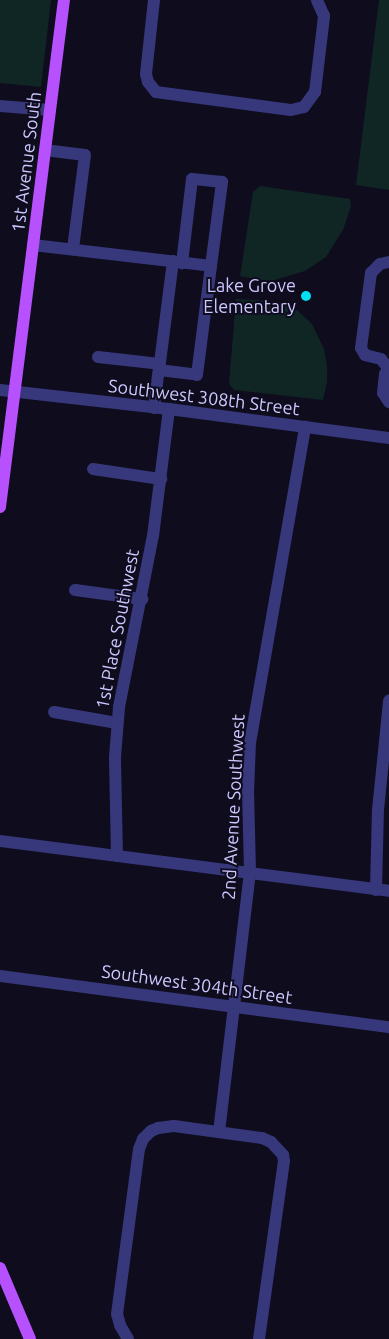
<!DOCTYPE html>
<html>
<head>
<meta charset="utf-8">
<style>
  body { margin:0 }
  #map { position:relative; width:389px; height:1339px; overflow:hidden; background:#0e0c1d; font-family:Ubuntu,sans-serif }
  div>[style] { position:absolute }
  .green>* { inset:0; background:#0f2625 }
  .minor>* { height:12px; margin:-6px; padding:0 6px; transform-origin:6px; border-radius:6px; background:#37377b }
  .major>* { height:12px; margin:-6px; padding:0 6px; transform-origin:6px; border-radius:6px; background:#b750fd }
  .dots>* { width:14px; height:14px; translate:-50% -50%; box-sizing:border-box; border:2px solid #0e0c1d; border-radius:50% }
  span { translate:-50% -50%; white-space:nowrap; text-align:center; line-height:1.15; -webkit-text-stroke:4px #0e0c1d; paint-order:stroke }
  .street-label { font-size:18px; color:#ccc8ff }
  .poi-label { font-size:18px; color:#ccc8ff }
  .right { translate:-100% -50%; text-align:right }
</style>
</head>
<body>
<div id="map">
  <div class="green">
    <div style="clip-path:polygon(0 0,51px 0,41px 87px,0 83px)"></div>
    <div style="clip-path:polygon(379px 0,389px 0,389px 190px,356px 185px)"></div>
    <div style="clip-path:polygon(260px 186px,350px 199px,351px 206px,343px 230px,326px 257px,305px 271px,275px 280px,258px 280px,240px 276px,253px 192px)"></div>
    <div style="clip-path:polygon(236px 299px,276px 301px,297px 310px,312px 324px,324px 349px,327px 365px,327px 382px,323px 400px,234px 390px,229px 384px)"></div>
  </div>
  <div class="minor">
    <div style="left:154px;top:0;width:74px;rotate:96.2deg"></div>
    <div style="left:146px;top:74px;width:8px;rotate:76deg"></div>
    <div style="left:148px;top:82px;width:13px;rotate:51deg"></div>
    <div style="left:156px;top:92px;width:136px;rotate:7.6deg"></div>
    <div style="left:291px;top:110px;width:13px;rotate:-13deg"></div>
    <div style="left:304px;top:107px;width:19px;rotate:-54deg"></div>
    <div style="left:315px;top:92px;width:77px;rotate:-83.2deg"></div>
    <div style="left:324px;top:16px;width:17px;rotate:-114deg"></div>
    <div style="left:0;top:106px;width:50px;rotate:4.6deg"></div>
    <div style="left:45px;top:150px;width:40px;rotate:7.1deg"></div>
    <div style="left:85px;top:155px;width:95px;rotate:97.3deg"></div>
    <div style="left:33px;top:245px;width:179px;rotate:6.7deg"></div>
    <div style="left:211px;top:266px;width:85px;rotate:-82.5deg"></div>
    <div style="left:222px;top:182px;width:30px;rotate:-174deg"></div>
    <div style="left:192px;top:179px;width:85px;rotate:96.8deg"></div>
    <div style="left:173px;top:261px;width:110px;rotate:97.3deg"></div>
    <div style="left:159px;top:370px;width:38px;rotate:7deg"></div>
    <div style="left:197px;top:375px;width:110px;rotate:-82.7deg"></div>
    <div style="left:98px;top:357px;width:62px;rotate:6.4deg"></div>
    <div style="left:389px;top:368px;width:7px;rotate:124deg"></div>
    <div style="left:385px;top:374px;width:19px;rotate:96deg"></div>
    <div style="left:383px;top:393px;width:11px;rotate:56deg"></div>
    <div style="left:389px;top:369px;width:13px;rotate:-129deg"></div>
    <div style="left:381px;top:359px;width:16px;rotate:-166deg"></div>
    <div style="left:365px;top:355px;width:8px;rotate:-120deg"></div>
    <div style="left:361px;top:348px;width:76px;rotate:-82.4deg"></div>
    <div style="left:371px;top:273px;width:13px;rotate:-45deg"></div>
    <div style="left:380px;top:264px;width:9px;rotate:-13deg"></div>
    <div style="left:0;top:390px;width:170px;rotate:6.4deg"></div>
    <div style="left:169px;top:409px;width:222px;rotate:7.5deg"></div>
    <div style="left:154px;top:408px;width:38px;rotate:-83deg"></div>
    <div style="left:93px;top:469px;width:69px;rotate:8.4deg"></div>
    <div style="left:75px;top:590px;width:68px;rotate:7.7deg"></div>
    <div style="left:54px;top:712px;width:64px;rotate:9.9deg"></div>
    <div style="left:0;top:841px;width:392px;rotate:7.3deg"></div>
    <div style="left:117px;top:856px;width:99px;rotate:-91.2deg"></div>
    <div style="left:115px;top:757px;width:50px;rotate:-85.4deg"></div>
    <div style="left:119px;top:707px;width:174px;rotate:-78.8deg"></div>
    <div style="left:153px;top:536px;width:128px;rotate:-82.8deg"></div>
    <div style="left:376px;top:890px;width:80px;rotate:-88.6deg"></div>
    <div style="left:378px;top:810px;width:110px;rotate:-84.2deg"></div>
    <div style="left:0;top:976px;width:392px;rotate:7.5deg"></div>
    <div style="left:219px;top:1132px;width:262px;rotate:-83.2deg"></div>
    <div style="left:250px;top:872px;width:80px;rotate:-91.4deg"></div>
    <div style="left:248px;top:792px;width:49px;rotate:-87.7deg"></div>
    <div style="left:250px;top:743px;width:321px;rotate:-80.1deg"></div>
    <div style="left:128px;top:1339px;width:16px;rotate:-120deg"></div>
    <div style="left:120px;top:1325px;width:11px;rotate:-105deg"></div>
    <div style="left:117px;top:1314px;width:166px;rotate:-82.4deg"></div>
    <div style="left:139px;top:1149px;width:11px;rotate:-68deg"></div>
    <div style="left:143px;top:1139px;width:11px;rotate:-45deg"></div>
    <div style="left:151px;top:1131px;width:8px;rotate:-23deg"></div>
    <div style="left:158px;top:1128px;width:16px;rotate:-7deg"></div>
    <div style="left:174px;top:1126px;width:89px;rotate:7.8deg"></div>
    <div style="left:262px;top:1138px;width:10px;rotate:24deg"></div>
    <div style="left:271px;top:1142px;width:18px;rotate:47deg"></div>
    <div style="left:283px;top:1155px;width:6px;rotate:81deg"></div>
    <div style="left:284px;top:1161px;width:180px;rotate:98deg"></div>
  </div>
  <div class="major">
    <div style="left:0;top:507px;width:511px;rotate:-82.81deg"></div>
    <div style="left:0;top:1268px;width:77px;rotate:67.1deg"></div>
  </div>
  <div class="dots">
    <div style="left:306px;top:296px;background:#02dff0"></div>
  </div>
  <div class="street-label">
    <span style="left:26px;top:162px;rotate:-83deg">1st Avenue South</span>
    <span style="left:204px;top:397px;rotate:7deg">Southwest 308th Street</span>
    <span style="left:117px;top:629px;rotate:-79deg">1st Place Southwest</span>
    <span style="left:233px;top:807px;rotate:-87deg">2nd Avenue Southwest</span>
    <span style="left:197px;top:984px;rotate:8deg">Southwest 304th Street</span>
  </div>
  <div class="poi-label">
    <span class="right" style="left:296px;top:296px">Lake Grove<br>Elementary</span>
  </div>
</div>
</body>
</html>
